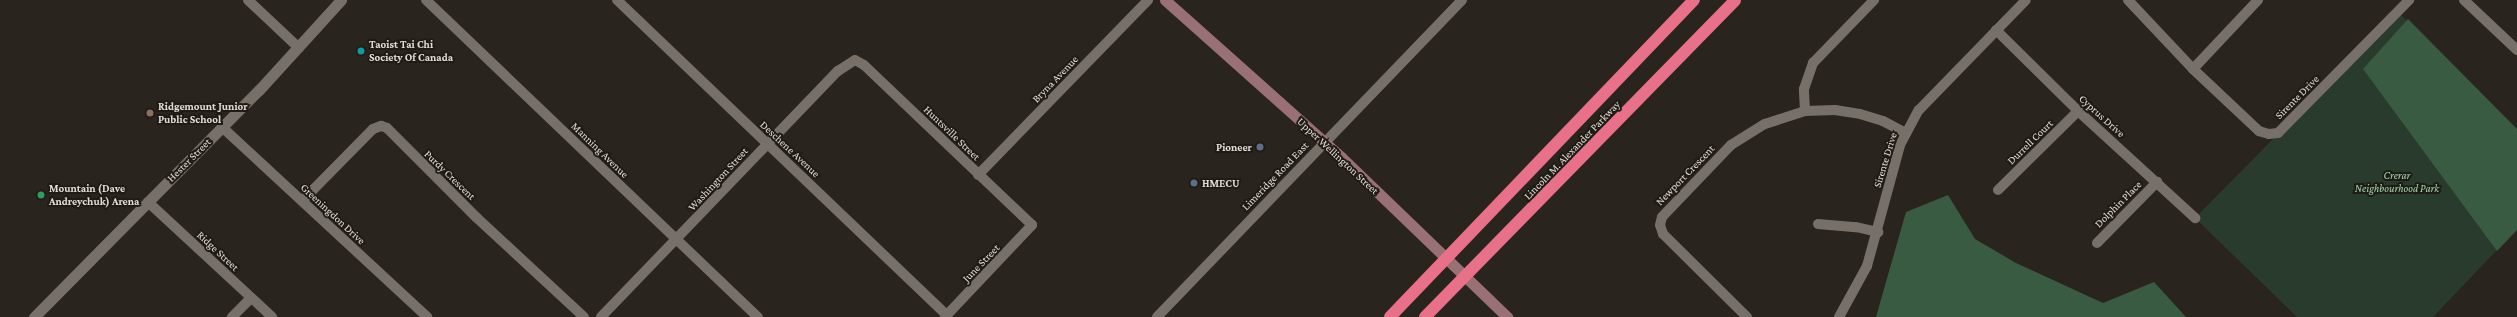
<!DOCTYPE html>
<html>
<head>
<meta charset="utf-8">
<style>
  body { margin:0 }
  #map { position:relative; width:2517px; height:317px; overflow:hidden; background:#2a241e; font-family:"Crimson Pro",serif }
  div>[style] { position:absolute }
  .green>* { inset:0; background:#283b2d }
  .forest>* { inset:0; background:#385b42 }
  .minor>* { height:10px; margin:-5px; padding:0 5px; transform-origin:5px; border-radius:5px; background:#777069 }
  .tertiary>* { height:11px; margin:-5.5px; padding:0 5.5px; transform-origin:5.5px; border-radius:5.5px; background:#777069 }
  .secondary>* { height:11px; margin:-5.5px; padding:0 5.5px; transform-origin:5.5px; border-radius:5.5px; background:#997073 }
  .motorway>* { height:12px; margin:-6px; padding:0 6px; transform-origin:6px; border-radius:6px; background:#e87089 }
  .dots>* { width:11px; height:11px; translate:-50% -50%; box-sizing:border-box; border:2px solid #201b15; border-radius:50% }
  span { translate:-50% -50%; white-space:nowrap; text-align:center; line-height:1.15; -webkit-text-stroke:4px #201b15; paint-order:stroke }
  .poi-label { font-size:11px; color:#e0dcd8; font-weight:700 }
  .left { translate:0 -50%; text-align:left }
  .right { translate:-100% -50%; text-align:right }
  .street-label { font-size:11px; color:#e0dcd8 }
  .park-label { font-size:11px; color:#9cd9ae; font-style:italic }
</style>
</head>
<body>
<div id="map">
  <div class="green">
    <div style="clip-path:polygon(2398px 12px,2517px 130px,2517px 229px,2433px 317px,2297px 317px,2195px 218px)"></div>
  </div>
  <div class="forest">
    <div style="clip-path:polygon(2408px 19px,2517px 129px,2517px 230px,2497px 251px,2363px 69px)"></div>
    <div style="clip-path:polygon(1948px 195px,1975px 239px,2016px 263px,2103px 303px,2154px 282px,2186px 317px,1876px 317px,1906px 212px)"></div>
  </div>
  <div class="minor">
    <div style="left:248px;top:0;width:70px;rotate:43.3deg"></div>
    <div style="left:426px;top:0;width:459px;rotate:43.7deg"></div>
    <div style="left:617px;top:0;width:456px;rotate:43.7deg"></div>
    <div style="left:2128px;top:0;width:95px;rotate:46.7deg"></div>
    <div style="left:2193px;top:69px;width:91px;rotate:43.2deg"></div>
    <div style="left:2259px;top:131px;width:10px;rotate:17deg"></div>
    <div style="left:2269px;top:134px;width:9px;rotate:-6deg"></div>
    <div style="left:2278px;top:133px;width:187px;rotate:-45.4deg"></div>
    <div style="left:2464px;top:0;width:73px;rotate:43.3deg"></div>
    <div style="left:1996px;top:30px;width:115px;rotate:44.6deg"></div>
    <div style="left:2078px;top:111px;width:159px;rotate:42.4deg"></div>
    <div style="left:2193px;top:69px;width:95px;rotate:-46.7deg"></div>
    <div style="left:1805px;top:111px;width:30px;rotate:-2deg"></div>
    <div style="left:1835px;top:110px;width:25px;rotate:9deg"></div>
    <div style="left:1860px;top:114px;width:24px;rotate:17deg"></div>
    <div style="left:1883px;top:121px;width:26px;rotate:28deg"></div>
    <div style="left:222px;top:127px;width:280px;rotate:42.8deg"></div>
    <div style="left:978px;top:175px;width:244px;rotate:-45.8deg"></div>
    <div style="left:1998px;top:190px;width:112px;rotate:-44.6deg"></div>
    <div style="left:302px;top:201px;width:101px;rotate:-45.4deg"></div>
    <div style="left:373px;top:129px;width:9px;rotate:-21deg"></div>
    <div style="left:381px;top:126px;width:6px;rotate:18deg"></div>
    <div style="left:387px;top:128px;width:126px;rotate:45deg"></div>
    <div style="left:476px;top:217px;width:147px;rotate:42.8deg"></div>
    <div style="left:148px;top:202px;width:169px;rotate:42.8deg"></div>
    <div style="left:1818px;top:224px;width:38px;rotate:5deg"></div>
    <div style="left:1856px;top:227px;width:23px;rotate:13deg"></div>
    <div style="left:2097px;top:243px;width:86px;rotate:-45.5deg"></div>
    <div style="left:232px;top:317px;width:27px;rotate:-45deg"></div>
    <div style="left:601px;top:317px;width:342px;rotate:-46.1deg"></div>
    <div style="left:838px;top:71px;width:20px;rotate:-33deg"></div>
    <div style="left:855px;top:60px;width:10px;rotate:29deg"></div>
    <div style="left:864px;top:65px;width:232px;rotate:43.6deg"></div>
    <div style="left:1032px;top:225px;width:127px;rotate:133.4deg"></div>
    <div style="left:1157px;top:317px;width:440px;rotate:-46.1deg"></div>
    <div style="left:1747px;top:317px;width:118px;rotate:-135.3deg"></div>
    <div style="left:1663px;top:234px;width:9px;rotate:-108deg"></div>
    <div style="left:1660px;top:225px;width:8px;rotate:-76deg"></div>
    <div style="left:1662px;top:217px;width:100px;rotate:-46.2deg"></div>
    <div style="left:1731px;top:145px;width:40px;rotate:-32deg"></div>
    <div style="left:1765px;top:124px;width:42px;rotate:-18deg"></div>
    <div style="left:1805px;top:111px;width:22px;rotate:-93deg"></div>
    <div style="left:1804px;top:89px;width:28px;rotate:-71deg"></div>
    <div style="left:1813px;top:63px;width:88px;rotate:-45.9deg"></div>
    <div style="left:1839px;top:317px;width:58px;rotate:-61.2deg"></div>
    <div style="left:1867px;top:266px;width:125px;rotate:-74.7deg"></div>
    <div style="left:1900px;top:145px;width:40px;rotate:-62deg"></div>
    <div style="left:1919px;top:110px;width:153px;rotate:-45.8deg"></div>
  </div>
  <div class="tertiary">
    <div style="left:34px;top:317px;width:320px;rotate:-45.3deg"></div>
    <div style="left:259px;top:90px;width:122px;rotate:-47.7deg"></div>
  </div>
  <div class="secondary">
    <div style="left:1165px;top:0;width:236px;rotate:41.7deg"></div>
    <div style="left:1341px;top:157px;width:231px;rotate:43.9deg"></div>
  </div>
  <div class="motorway">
    <div style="left:1390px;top:317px;width:439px;rotate:-46.2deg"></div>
    <div style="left:1425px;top:317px;width:443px;rotate:-45.6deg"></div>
  </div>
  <div class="dots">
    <div style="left:361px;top:51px;background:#0f9aa8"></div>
    <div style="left:150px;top:113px;background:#8d6e63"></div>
    <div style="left:1260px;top:147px;background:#5c6f8a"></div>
    <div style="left:1194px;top:183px;background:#5c6f8a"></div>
    <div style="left:41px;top:195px;background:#2e9e5b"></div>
  </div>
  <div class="poi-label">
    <span class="left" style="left:369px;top:51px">Taoist Tai Chi<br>Society Of Canada</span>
    <span class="left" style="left:158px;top:113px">Ridgemount Junior<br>Public School</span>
    <span class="right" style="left:1252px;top:147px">Pioneer</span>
    <span class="left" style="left:1202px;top:183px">HMECU</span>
    <span class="left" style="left:49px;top:195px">Mountain (Dave<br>Andreychuk) Arena</span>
  </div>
  <div class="street-label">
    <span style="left:1055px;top:79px;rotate:-46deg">Bryna Avenue</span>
    <span style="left:2297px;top:97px;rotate:-45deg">Sirente Drive</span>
    <span style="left:2102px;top:116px;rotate:42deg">Cyprus Drive</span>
    <span style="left:952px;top:133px;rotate:44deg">Huntsville Street</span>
    <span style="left:2030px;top:142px;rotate:-44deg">Durrell Court</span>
    <span style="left:790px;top:149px;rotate:43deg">Deschene Avenue</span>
    <span style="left:600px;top:150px;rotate:44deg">Manning Avenue</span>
    <span style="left:1572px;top:150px;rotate:-46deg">Lincoln M. Alexander Parkway</span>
    <span style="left:1338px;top:156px;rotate:43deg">Upper Wellington Street</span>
    <span style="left:189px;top:160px;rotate:-45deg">Hester Street</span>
    <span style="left:1885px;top:160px;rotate:-73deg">Sirente Drive</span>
    <span style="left:450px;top:175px;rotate:44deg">Purdy Crescent</span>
    <span style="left:1685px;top:175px;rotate:-46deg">Newport Crescent</span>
    <span style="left:1275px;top:176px;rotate:-46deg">Limeridge Road East</span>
    <span style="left:718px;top:179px;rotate:-47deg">Washington Street</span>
    <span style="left:2118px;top:204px;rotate:-45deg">Dolphin Place</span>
    <span style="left:333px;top:214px;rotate:43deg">Greeningdon Drive</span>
    <span style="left:218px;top:251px;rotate:43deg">Ridge Street</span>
    <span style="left:981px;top:263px;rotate:-46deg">June Street</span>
  </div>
  <div class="park-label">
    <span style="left:2397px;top:182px">Crerar<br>Neighbourhood Park</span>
  </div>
</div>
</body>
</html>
